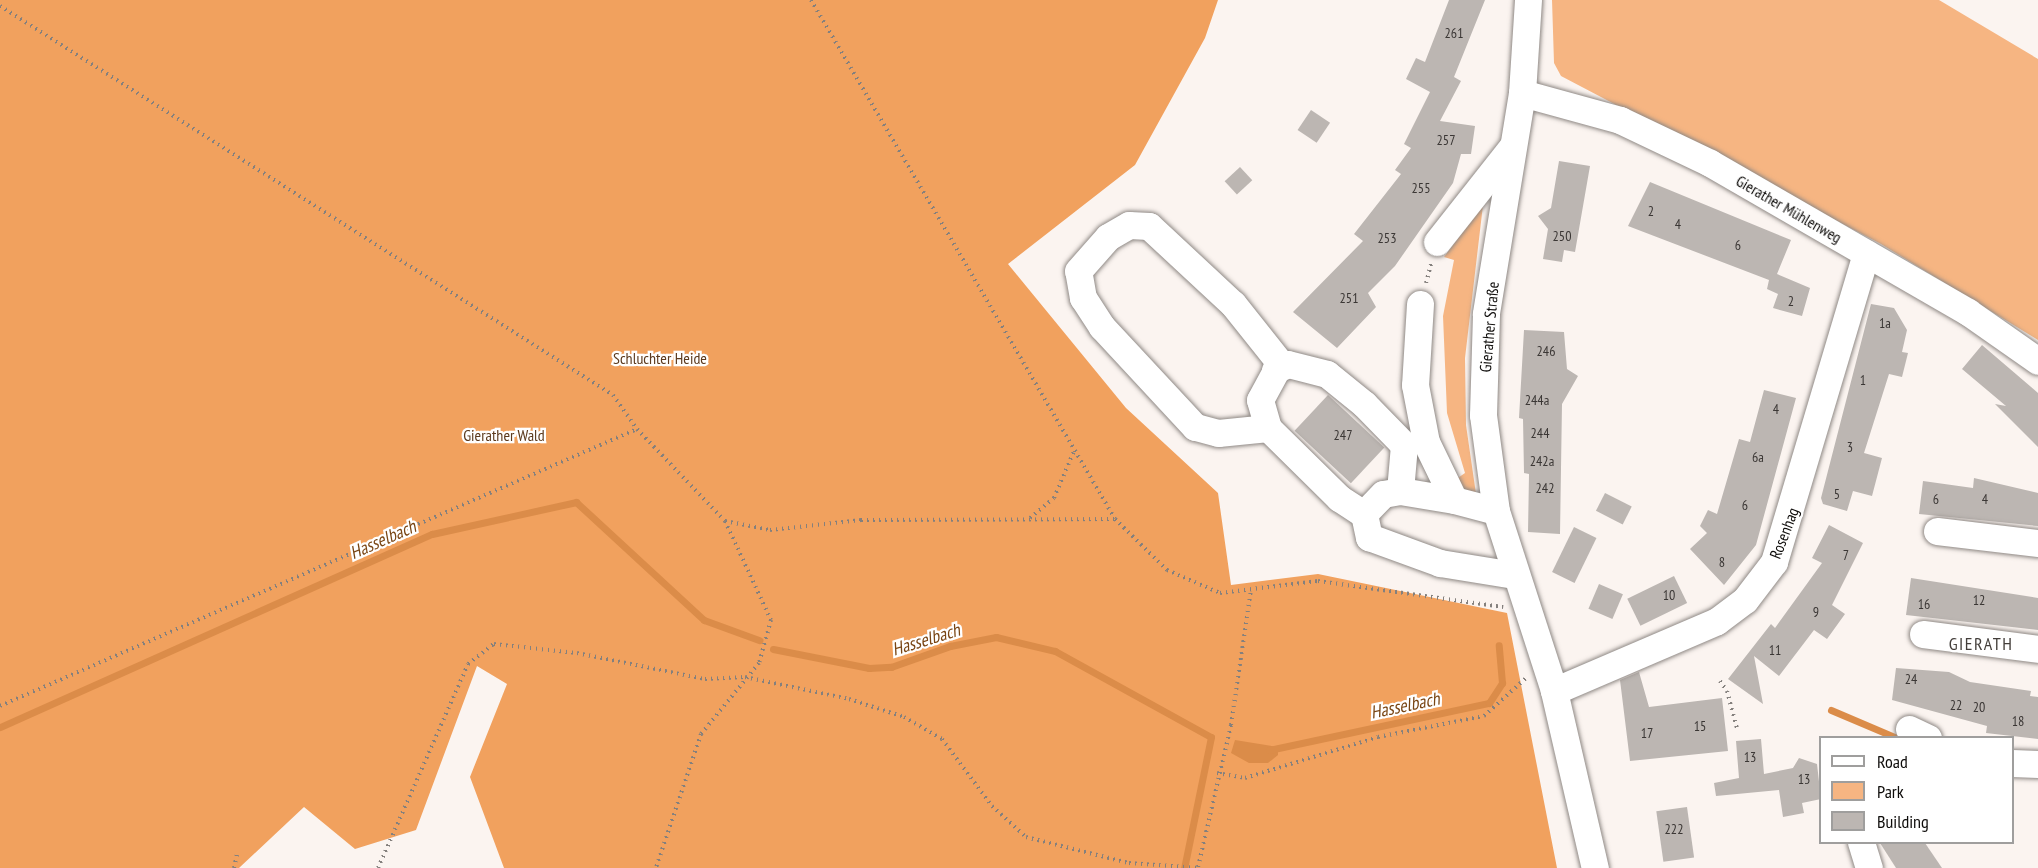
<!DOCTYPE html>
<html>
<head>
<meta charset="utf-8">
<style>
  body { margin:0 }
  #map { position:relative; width:2038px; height:868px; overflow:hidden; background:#fbf4f0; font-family:"PT Sans Narrow",sans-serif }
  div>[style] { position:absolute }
  .green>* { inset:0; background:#f6b582 }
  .forest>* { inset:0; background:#f1a15e }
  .water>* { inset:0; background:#db8c49 }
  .stream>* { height:7px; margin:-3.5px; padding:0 3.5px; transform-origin:3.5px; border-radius:3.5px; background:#db8c49 }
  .building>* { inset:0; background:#bcb6b2; transform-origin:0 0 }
  .path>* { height:4px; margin-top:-2px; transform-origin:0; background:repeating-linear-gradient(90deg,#84807d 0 1.5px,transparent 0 6px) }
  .roads { filter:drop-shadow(0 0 2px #8f8985) drop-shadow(0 0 2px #8f8985) }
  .minor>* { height:27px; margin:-13.5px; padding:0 13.5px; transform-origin:13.5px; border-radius:13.5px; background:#fff }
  span { translate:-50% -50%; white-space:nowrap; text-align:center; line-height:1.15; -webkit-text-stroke:4.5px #fff; paint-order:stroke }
  .number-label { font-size:14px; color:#3a3634 }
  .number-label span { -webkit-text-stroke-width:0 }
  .street-label { font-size:16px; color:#0e0c0a }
  .park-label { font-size:16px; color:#5c3a1e }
  .water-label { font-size:18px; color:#794513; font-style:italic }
  .neighbourhood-label { font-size:18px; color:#433e3a; letter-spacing:1.5px }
  .legend { position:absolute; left:1819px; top:736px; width:195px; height:108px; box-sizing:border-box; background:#fff; border:2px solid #9f9e9d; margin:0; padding:8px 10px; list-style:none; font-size:18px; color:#0e0c0a }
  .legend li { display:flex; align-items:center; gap:12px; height:30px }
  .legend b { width:30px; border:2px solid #9f9e9d }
</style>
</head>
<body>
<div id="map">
  <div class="green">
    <div style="clip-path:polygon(1552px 0,1939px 0,2038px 59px,2038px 340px,1881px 244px,1561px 76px,1554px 63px)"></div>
    <div style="clip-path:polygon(1483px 205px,1465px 358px,1466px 425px,1476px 494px,1467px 496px,1452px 482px,1465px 473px,1447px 413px,1443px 316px,1454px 260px,1444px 257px)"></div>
  </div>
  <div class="forest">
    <div style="clip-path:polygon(0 0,1218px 0,1205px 38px,1135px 165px,1008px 264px,1126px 408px,1218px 493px,1231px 585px,1318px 574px,1507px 613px,1557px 868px,504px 868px,470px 777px,507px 684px,477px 666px,416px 830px,355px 849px,304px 807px,239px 868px,0 868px)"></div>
  </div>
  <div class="water">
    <div style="clip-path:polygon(1235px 740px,1278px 747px,1278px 755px,1268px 763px,1249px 763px,1231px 753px)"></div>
  </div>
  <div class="stream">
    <div style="left:773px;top:649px;width:98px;rotate:11.2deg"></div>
    <div style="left:869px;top:668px;width:22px;rotate:-3deg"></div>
    <div style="left:891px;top:667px;width:63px;rotate:-19.6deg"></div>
    <div style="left:950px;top:646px;width:47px;rotate:-11.1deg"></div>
    <div style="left:996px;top:637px;width:61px;rotate:13.3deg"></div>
    <div style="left:1055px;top:651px;width:178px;rotate:28.9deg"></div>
    <div style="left:1211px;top:737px;width:134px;rotate:101.6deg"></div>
    <div style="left:1831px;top:710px;width:72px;rotate:23deg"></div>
    <div style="left:0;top:727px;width:473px;rotate:-24.1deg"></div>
    <div style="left:432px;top:534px;width:148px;rotate:-12.5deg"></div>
    <div style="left:576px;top:502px;width:174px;rotate:42.7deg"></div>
    <div style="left:704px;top:620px;width:59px;rotate:20deg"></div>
    <div style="left:1269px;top:750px;width:225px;rotate:-12.1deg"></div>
    <div style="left:1489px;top:703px;width:24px;rotate:-57deg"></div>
    <div style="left:1502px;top:683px;width:38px;rotate:-95deg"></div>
  </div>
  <div class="building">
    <div style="clip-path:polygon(1449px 0,1485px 0,1454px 77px,1461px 81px,1440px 121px,1475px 126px,1471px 154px,1461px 154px,1453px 183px,1395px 266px,1368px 293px,1376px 307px,1337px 348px,1293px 312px,1363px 241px,1354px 234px,1401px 174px,1395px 170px,1411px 148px,1404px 144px,1430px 92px,1406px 79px,1416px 58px,1425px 62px)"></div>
    <div style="left:1311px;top:110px;width:23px;height:24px;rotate:34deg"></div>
    <div style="clip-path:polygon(1559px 161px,1590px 166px,1575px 252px,1564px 250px,1562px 262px,1543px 259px,1548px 229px,1538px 216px,1551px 208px)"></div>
    <div style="left:1240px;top:167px;width:18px;height:21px;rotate:47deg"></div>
    <div style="clip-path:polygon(1650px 182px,1791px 240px,1777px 274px,1810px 288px,1802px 316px,1773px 308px,1778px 294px,1767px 289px,1769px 280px,1628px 226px)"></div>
    <div style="clip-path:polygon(1871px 304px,1894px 308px,1907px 330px,1902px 352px,1908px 353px,1902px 377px,1889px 374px,1864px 453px,1882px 458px,1872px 496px,1853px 491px,1847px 511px,1823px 504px,1821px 498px)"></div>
    <div style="clip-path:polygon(1524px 330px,1564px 332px,1567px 369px,1578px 376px,1562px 404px,1560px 534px,1528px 532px,1529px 474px,1524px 473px,1523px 419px,1519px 418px)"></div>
    <div style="clip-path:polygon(1982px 345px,2038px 393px,2038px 447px,1995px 404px,2006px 406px,1962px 369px)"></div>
    <div style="clip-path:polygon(1764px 390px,1796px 398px,1756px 545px,1724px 585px,1690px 549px,1707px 533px,1700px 526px,1708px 510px,1717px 514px,1739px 439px,1750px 442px)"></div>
    <div style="left:1328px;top:395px;width:77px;height:49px;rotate:43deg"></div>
    <div style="clip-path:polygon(1974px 478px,2038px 493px,2038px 526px,1919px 514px,1923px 481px,1973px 488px)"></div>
    <div style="left:1605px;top:493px;width:30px;height:20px;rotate:27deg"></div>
    <div style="clip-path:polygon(1829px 525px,1863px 543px,1832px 605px,1845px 614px,1827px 639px,1814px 630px,1779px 676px,1754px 656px,1763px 704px,1728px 679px,1771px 624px,1775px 628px,1822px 563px,1812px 558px)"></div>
    <div style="left:1574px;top:527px;width:25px;height:50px;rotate:26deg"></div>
    <div style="left:1674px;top:576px;width:30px;height:52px;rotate:64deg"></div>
    <div style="clip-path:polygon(1911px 578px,2038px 598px,2038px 630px,1906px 615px)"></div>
    <div style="left:1599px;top:584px;width:26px;height:27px;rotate:23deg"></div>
    <div style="clip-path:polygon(1896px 668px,1949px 672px,1970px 682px,2031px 691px,2030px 696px,2038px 697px,2038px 739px,1986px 733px,1987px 726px,1892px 700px)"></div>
    <div style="clip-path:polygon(1639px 672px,1649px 707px,1722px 698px,1728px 751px,1630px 761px,1620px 680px)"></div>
    <div style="clip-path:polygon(1761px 739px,1764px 774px,1793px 768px,1799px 758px,1817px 764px,1821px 799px,1802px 803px,1804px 813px,1783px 817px,1779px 790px,1716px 796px,1714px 783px,1739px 778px,1736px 741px)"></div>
    <div style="left:1687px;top:807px;width:51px;height:31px;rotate:82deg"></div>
    <div style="clip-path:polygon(1880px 843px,1925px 843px,1942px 868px,1896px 868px)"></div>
  </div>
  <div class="path">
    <div style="left:811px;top:0;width:601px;rotate:59.64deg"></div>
    <div style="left:1115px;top:519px;width:73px;rotate:44.4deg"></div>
    <div style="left:1167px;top:570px;width:58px;rotate:23.5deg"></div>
    <div style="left:1220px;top:593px;width:99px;rotate:-7deg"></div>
    <div style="left:1318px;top:581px;width:187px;rotate:8deg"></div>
    <div style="left:0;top:6px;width:726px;rotate:32.4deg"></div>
    <div style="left:613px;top:395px;width:42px;rotate:54.8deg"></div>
    <div style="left:637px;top:429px;width:127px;rotate:46.3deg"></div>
    <div style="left:725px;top:521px;width:109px;rotate:65.1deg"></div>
    <div style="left:771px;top:620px;width:45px;rotate:105.6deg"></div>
    <div style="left:759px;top:663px;width:92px;rotate:129.2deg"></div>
    <div style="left:701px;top:734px;width:141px;rotate:108.6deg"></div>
    <div style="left:1426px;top:283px;width:20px;rotate:-75deg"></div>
    <div style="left:1030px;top:518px;width:31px;rotate:-40deg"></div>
    <div style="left:1054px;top:498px;width:51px;rotate:-66.9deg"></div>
    <div style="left:725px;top:521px;width:46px;rotate:11.3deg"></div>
    <div style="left:770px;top:530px;width:92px;rotate:-6.3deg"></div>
    <div style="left:861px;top:520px;width:253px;rotate:-0.2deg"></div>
    <div style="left:1720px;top:681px;width:12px;rotate:55deg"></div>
    <div style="left:1727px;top:691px;width:39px;rotate:75deg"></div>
    <div style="left:0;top:706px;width:695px;rotate:-23.5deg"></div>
    <div style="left:1217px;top:773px;width:28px;rotate:10deg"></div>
    <div style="left:1245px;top:778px;width:139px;rotate:-17.1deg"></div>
    <div style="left:1378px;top:737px;width:108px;rotate:-11.2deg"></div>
    <div style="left:1484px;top:716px;width:57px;rotate:-42.1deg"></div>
    <div style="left:1198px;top:867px;width:146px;rotate:-76.9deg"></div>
    <div style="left:1231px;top:725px;width:137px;rotate:-81.6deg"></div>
    <div style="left:234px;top:868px;width:14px;rotate:-78deg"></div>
    <div style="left:378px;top:868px;width:223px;rotate:-66.2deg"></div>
    <div style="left:468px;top:664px;width:33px;rotate:-38deg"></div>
    <div style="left:494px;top:644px;width:83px;rotate:6.2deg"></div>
    <div style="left:577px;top:653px;width:131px;rotate:11.5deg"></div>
    <div style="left:705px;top:679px;width:40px;rotate:-2.9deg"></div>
    <div style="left:745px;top:677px;width:106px;rotate:11.9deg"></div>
    <div style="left:849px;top:699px;width:58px;rotate:18.1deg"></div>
    <div style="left:904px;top:717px;width:44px;rotate:30.1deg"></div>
    <div style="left:942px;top:739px;width:84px;rotate:53.3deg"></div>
    <div style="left:992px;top:806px;width:46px;rotate:42.4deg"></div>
    <div style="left:1026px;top:837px;width:106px;rotate:14.2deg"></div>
    <div style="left:1129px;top:863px;width:70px;rotate:4.1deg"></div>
  </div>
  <div class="roads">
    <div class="minor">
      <div style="left:1528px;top:0;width:93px;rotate:93.7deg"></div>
      <div style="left:1522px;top:93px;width:224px;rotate:99.3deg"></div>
      <div style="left:1486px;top:314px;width:101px;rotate:91.7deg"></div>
      <div style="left:1483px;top:415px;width:97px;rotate:82.3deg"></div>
      <div style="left:1496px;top:511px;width:189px;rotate:72.1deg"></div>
      <div style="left:1554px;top:691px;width:182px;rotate:77deg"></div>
      <div style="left:1522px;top:93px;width:102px;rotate:15.4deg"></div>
      <div style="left:1620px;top:120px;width:100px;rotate:25.5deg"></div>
      <div style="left:1710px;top:163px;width:298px;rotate:30deg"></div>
      <div style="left:1968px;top:312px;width:85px;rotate:35deg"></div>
      <div style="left:1437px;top:242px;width:121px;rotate:-51.7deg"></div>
      <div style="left:1420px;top:304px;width:81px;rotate:93.5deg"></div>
      <div style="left:1415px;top:385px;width:58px;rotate:79.1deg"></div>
      <div style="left:1426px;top:442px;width:64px;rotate:64.2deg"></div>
      <div style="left:1454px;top:500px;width:43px;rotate:14.7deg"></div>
      <div style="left:1275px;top:370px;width:14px;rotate:-25deg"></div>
      <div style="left:1288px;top:364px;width:40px;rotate:14.4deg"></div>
      <div style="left:1327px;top:374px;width:48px;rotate:39deg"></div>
      <div style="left:1364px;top:404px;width:57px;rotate:45.7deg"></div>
      <div style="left:1404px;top:445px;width:46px;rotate:95deg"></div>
      <div style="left:1268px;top:428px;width:50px;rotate:174.3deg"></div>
      <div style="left:1218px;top:433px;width:24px;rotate:-165deg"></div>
      <div style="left:1195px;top:427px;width:137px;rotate:-132.9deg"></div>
      <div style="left:1102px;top:327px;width:35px;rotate:-123deg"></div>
      <div style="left:1083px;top:298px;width:27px;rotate:-100deg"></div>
      <div style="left:1078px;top:271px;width:45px;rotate:-48.6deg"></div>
      <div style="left:1108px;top:237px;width:24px;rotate:-30deg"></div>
      <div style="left:1129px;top:225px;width:20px;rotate:3deg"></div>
      <div style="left:1149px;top:226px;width:115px;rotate:42.9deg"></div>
      <div style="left:1233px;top:304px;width:75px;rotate:51.5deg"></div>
      <div style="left:1280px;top:363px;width:42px;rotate:118.4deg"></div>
      <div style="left:1260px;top:400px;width:29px;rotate:74deg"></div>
      <div style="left:1268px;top:428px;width:100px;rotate:44.6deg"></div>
      <div style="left:1339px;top:498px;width:30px;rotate:33deg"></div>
      <div style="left:1454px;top:500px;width:55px;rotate:-170.5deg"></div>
      <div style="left:1400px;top:491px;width:17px;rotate:170deg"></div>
      <div style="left:1383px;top:494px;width:28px;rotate:134deg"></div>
      <div style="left:1364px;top:514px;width:24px;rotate:78deg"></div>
      <div style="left:1369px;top:537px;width:76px;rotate:20.1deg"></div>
      <div style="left:1440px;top:563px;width:75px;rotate:9.2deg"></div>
      <div style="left:1937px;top:531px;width:102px;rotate:6.8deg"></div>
      <div style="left:1923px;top:634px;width:116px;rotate:7.4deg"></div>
      <div style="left:1554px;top:691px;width:177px;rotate:-23.2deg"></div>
      <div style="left:1717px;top:621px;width:35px;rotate:-37deg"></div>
      <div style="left:1745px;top:600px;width:48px;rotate:-52.7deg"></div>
      <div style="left:1774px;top:562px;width:322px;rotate:-73.4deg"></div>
      <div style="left:1909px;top:729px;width:21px;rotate:25deg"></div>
      <div style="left:2012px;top:763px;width:26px;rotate:2deg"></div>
      <div style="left:1861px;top:842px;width:27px;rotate:73deg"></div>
    </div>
  </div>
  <div class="number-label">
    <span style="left:1454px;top:33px">261</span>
    <span style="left:1446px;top:140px">257</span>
    <span style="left:1421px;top:188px">255</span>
    <span style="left:1651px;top:211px">2</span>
    <span style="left:1678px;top:224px">4</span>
    <span style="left:1562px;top:236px">250</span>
    <span style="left:1387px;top:238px">253</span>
    <span style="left:1738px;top:245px">6</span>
    <span style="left:1349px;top:298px">251</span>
    <span style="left:1791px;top:301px">2</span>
    <span style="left:1885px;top:323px">1a</span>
    <span style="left:1546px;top:351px">246</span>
    <span style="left:1863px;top:380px">1</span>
    <span style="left:1537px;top:400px">244a</span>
    <span style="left:1776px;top:409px">4</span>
    <span style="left:1540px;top:433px">244</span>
    <span style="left:1343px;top:435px">247</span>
    <span style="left:1850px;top:447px">3</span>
    <span style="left:1758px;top:457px">6a</span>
    <span style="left:1542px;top:461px">242a</span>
    <span style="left:1545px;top:488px">242</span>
    <span style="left:1837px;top:494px">5</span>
    <span style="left:1936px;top:499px">6</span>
    <span style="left:1985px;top:499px">4</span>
    <span style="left:1745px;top:505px">6</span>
    <span style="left:1846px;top:555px">7</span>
    <span style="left:1722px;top:562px">8</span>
    <span style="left:1669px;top:595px">10</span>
    <span style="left:1979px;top:600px">12</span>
    <span style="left:1924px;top:604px">16</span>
    <span style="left:1816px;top:612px">9</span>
    <span style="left:1775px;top:650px">11</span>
    <span style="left:1911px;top:679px">24</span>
    <span style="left:1956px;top:705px">22</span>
    <span style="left:1979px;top:707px">20</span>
    <span style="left:2018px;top:721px">18</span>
    <span style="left:1700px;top:726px">15</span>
    <span style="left:1647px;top:733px">17</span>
    <span style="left:1750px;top:757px">13</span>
    <span style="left:1804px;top:779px">13</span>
    <span style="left:1674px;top:829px">222</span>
  </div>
  <div class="street-label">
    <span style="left:1789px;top:209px;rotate:30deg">Gierather Mühlenweg</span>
    <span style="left:1489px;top:327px;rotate:-85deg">Gierather Straße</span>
    <span style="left:1784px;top:533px;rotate:-69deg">Rosenhag</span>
  </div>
  <div class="park-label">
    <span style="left:660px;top:358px">Schluchter Heide</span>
    <span style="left:504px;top:435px">Gierather Wald</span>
  </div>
  <div class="water-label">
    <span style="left:383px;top:540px;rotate:-24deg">Hasselbach</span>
    <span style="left:926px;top:640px;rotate:-17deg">Hasselbach</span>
    <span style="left:1405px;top:706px;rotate:-12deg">Hasselbach</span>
  </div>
  <div class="neighbourhood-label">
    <span style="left:1981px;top:644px">GIERATH</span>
  </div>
  <ul class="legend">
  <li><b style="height:8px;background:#fff"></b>Road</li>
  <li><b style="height:16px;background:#f6b582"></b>Park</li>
  <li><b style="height:16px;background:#bcb6b2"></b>Building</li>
  </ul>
</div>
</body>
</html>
